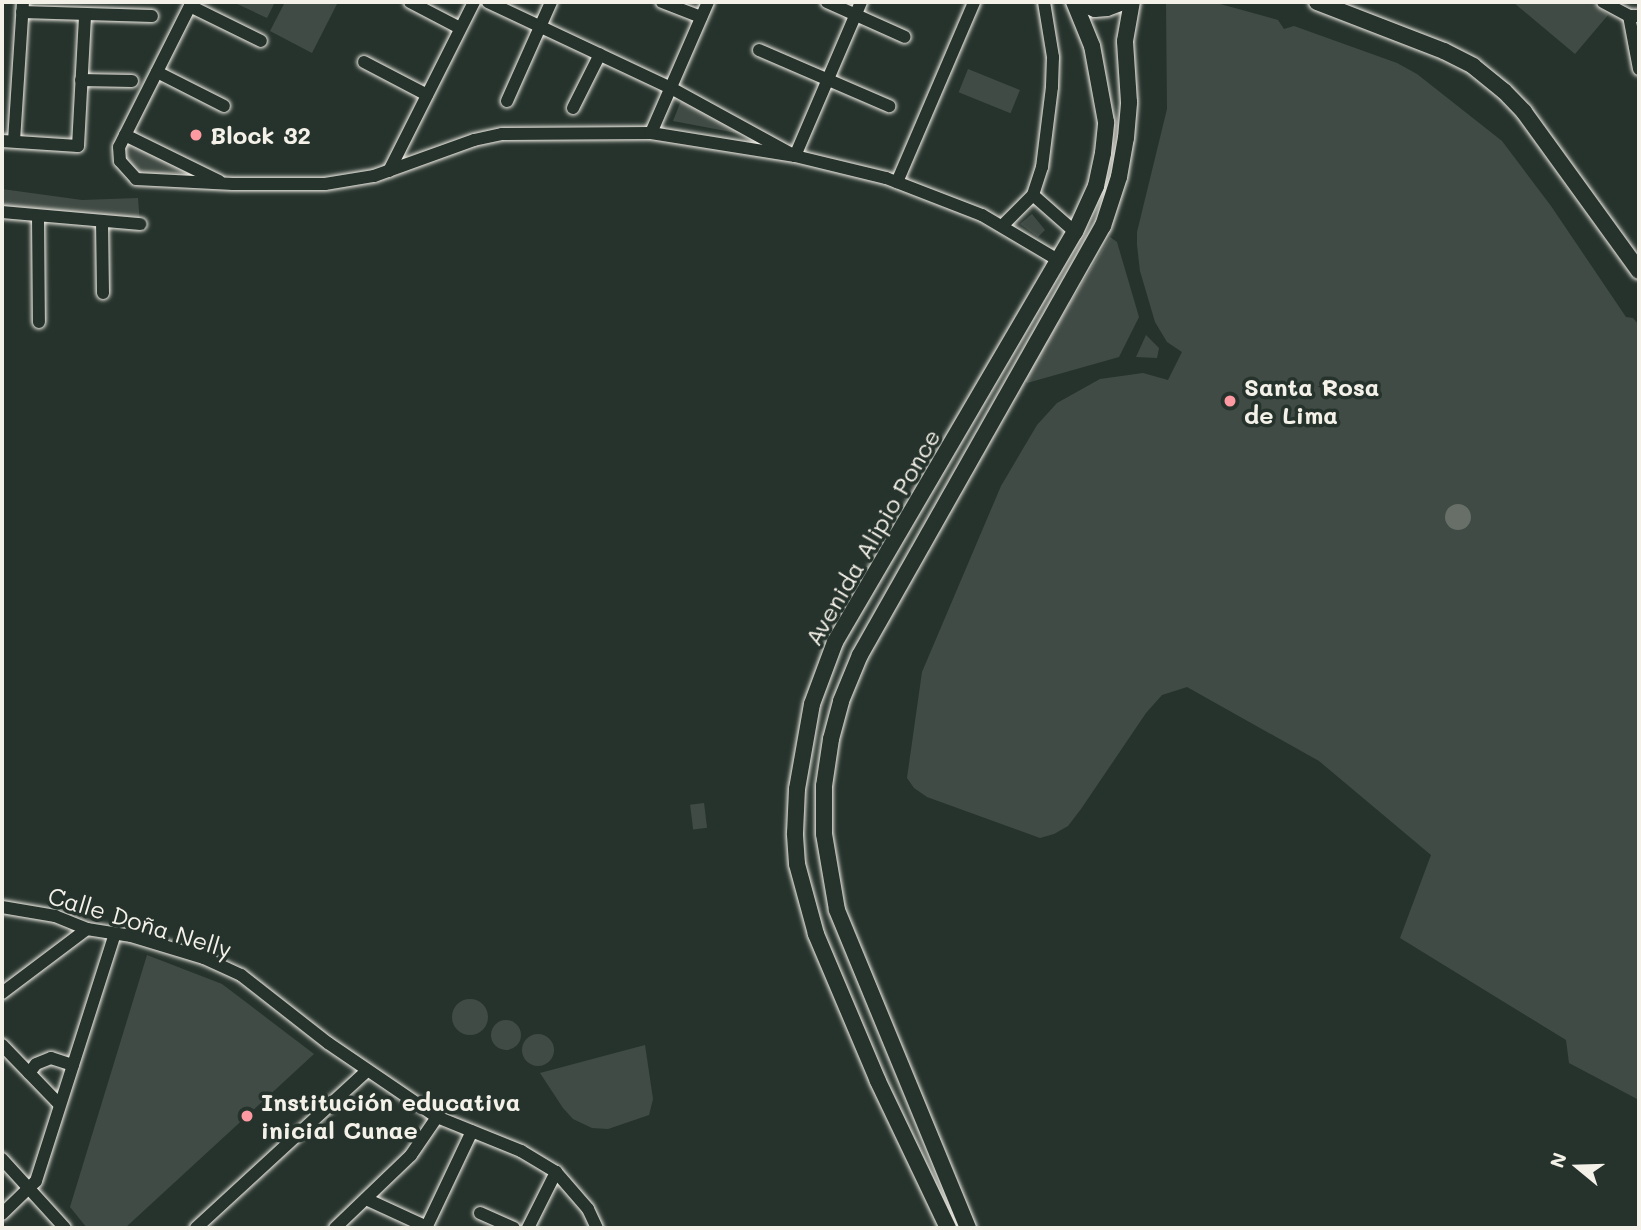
<!DOCTYPE html>
<html>
<head>
<meta charset="utf-8">
<style>
  body { margin:0 }
  #map { position:relative; width:1641px; height:1230px; overflow:hidden; background:#26332d; font-family:Mali,sans-serif }
  div>[style] { position:absolute }
  .green>* { inset:0; background:#414b45; transform-origin:0 0 }
  .round { border-radius:50% }
  .water>* { inset:0; background:#676f68 }
  .roads { filter:drop-shadow(0 0 2px #f4f1e8) drop-shadow(0 0 2px #f4f1e8) }
  .street>* { height:12px; margin:-6px; padding:0 6px; transform-origin:6px; border-radius:6px; background:#26332d }
  .secondary>* { height:16px; margin:-8px; padding:0 8px; transform-origin:8px; border-radius:8px; background:#26332d }
  .dots>* { width:19px; height:19px; translate:-50% -50%; box-sizing:border-box; border:4px solid #26332d; border-radius:50% }
  span { translate:-50% -50%; white-space:nowrap; text-align:center; line-height:1.15; -webkit-text-stroke:7px #26332d; paint-order:stroke }
  .poi-label { font-size:24px; color:#f4f1e8; font-weight:700 }
  .left { translate:0 -50%; text-align:left }
  .street-label { font-size:24px; color:#f4f1e8 }
  .frame { position:absolute; inset:0; border:4px solid #f4f1e8; pointer-events:none }
  .north { position:absolute; left:1543px; top:1132px; width:70px; height:70px; -webkit-text-stroke:5px #26332d; paint-order:stroke; rotate:289deg; font-size:19px; font-weight:700; line-height:28px; text-align:center; color:#f4f1e8 }
  .north::after { content:''; display:block; margin:auto; width:24px; height:32px; background:#f4f1e8; clip-path:polygon(50% 0,100% 100%,50% 72%,0 100%) }
</style>
</head>
<body>
<div id="map">
  <div class="green">
    <div style="clip-path:polygon(233px 2px,275px 2px,267px 18px)"></div>
    <div style="clip-path:polygon(285px 2px,338px 2px,312px 53px,270px 31px)"></div>
    <div style="clip-path:polygon(1166px 2px,1213px 2px,1278px 20px,1284px 29px,1294px 26px,1397px 63px,1417px 74px,1502px 141px,1551px 206px,1626px 317px,1633px 318px,1639px 325px,1639px 1100px,1569px 1063px,1566px 1040px,1400px 938px,1431px 855px,1319px 761px,1187px 687px,1162px 695px,1146px 713px,1081px 809px,1068px 826px,1054px 834px,1040px 838px,927px 797px,914px 788px,907px 778px,922px 672px,1001px 486px,1037px 425px,1057px 403px,1100px 379px,1143px 373px,1168px 380px,1182px 352px,1167px 342px,1155px 322px,1140px 271px,1137px 245px,1137px 232px,1167px 109px)"></div>
    <div style="clip-path:polygon(1513px 2px,1593px 2px,1608px 15px,1575px 54px)"></div>
    <div style="left:968px;top:69px;width:56px;height:25px;rotate:22deg"></div>
    <div style="clip-path:polygon(681px 101px,752px 136px,673px 121px)"></div>
    <div style="clip-path:polygon(129px 139px,188px 172px,150px 175px,140px 173px,125px 158px,124px 145px)"></div>
    <div style="clip-path:polygon(2px 189px,82px 200px,138px 198px,140px 224px,2px 212px)"></div>
    <div style="clip-path:polygon(1032px 214px,1045px 230px,1038px 237px,1020px 224px)"></div>
    <div style="clip-path:polygon(1110px 237px,1117px 242px,1139px 317px,1119px 357px,1027px 383px,1025px 378px)"></div>
    <div style="clip-path:polygon(1146px 335px,1159px 348px,1157px 358px,1136px 357px)"></div>
    <div style="left:704px;top:803px;width:25px;height:14px;rotate:83deg"></div>
    <div style="clip-path:polygon(147px 955px,222px 984px,314px 1054px,125px 1228px,87px 1228px,70px 1207px)"></div>
    <div class="round" style="left:452px;top:999px;width:36px;height:36px"></div>
    <div class="round" style="left:491px;top:1020px;width:30px;height:30px"></div>
    <div class="round" style="left:522px;top:1034px;width:32px;height:32px"></div>
    <div style="clip-path:polygon(645px 1045px,653px 1099px,649px 1115px,608px 1129px,592px 1128px,573px 1119px,563px 1108px,540px 1073px)"></div>
  </div>
  <div class="water">
    <div class="round" style="left:1445px;top:504px;width:26px;height:26px"></div>
  </div>
  <div class="roads">
    <div class="street">
      <div style="left:192px;top:2px;width:162px;rotate:116.7deg"></div>
      <div style="left:119px;top:147px;width:14px;rotate:86deg"></div>
      <div style="left:120px;top:161px;width:24px;rotate:48deg"></div>
      <div style="left:136px;top:179px;width:97px;rotate:3deg"></div>
      <div style="left:233px;top:184px;width:92px"></div>
      <div style="left:325px;top:184px;width:50px;rotate:-9.3deg"></div>
      <div style="left:374px;top:176px;width:106px;rotate:-19.8deg"></div>
      <div style="left:474px;top:140px;width:29px;rotate:-12deg"></div>
      <div style="left:502px;top:134px;width:149px;rotate:-0.4deg"></div>
      <div style="left:651px;top:133px;width:146px;rotate:9.1deg"></div>
      <div style="left:795px;top:156px;width:168px;rotate:-66.8deg"></div>
      <div style="left:410px;top:2px;width:56px;rotate:27.5deg"></div>
      <div style="left:488px;top:2px;width:202px;rotate:25.2deg"></div>
      <div style="left:671px;top:88px;width:141px;rotate:28.7deg"></div>
      <div style="left:795px;top:156px;width:94px;rotate:13.6deg"></div>
      <div style="left:886px;top:178px;width:103px;rotate:21.1deg"></div>
      <div style="left:982px;top:215px;width:88px;rotate:30.6deg"></div>
      <div style="left:662px;top:2px;width:42px;rotate:21deg"></div>
      <div style="left:827px;top:2px;width:85px;rotate:24.2deg"></div>
      <div style="left:1044px;top:2px;width:56px;rotate:80.7deg"></div>
      <div style="left:1053px;top:57px;width:30px;rotate:92deg"></div>
      <div style="left:1052px;top:87px;width:81px;rotate:97.1deg"></div>
      <div style="left:1042px;top:167px;width:29px;rotate:108deg"></div>
      <div style="left:1033px;top:195px;width:56px;rotate:41.4deg"></div>
      <div style="left:1603px;top:2px;width:30px;rotate:28deg"></div>
      <div style="left:1629px;top:16px;width:10px"></div>
      <div style="left:190px;top:6px;width:79px;rotate:26.2deg"></div>
      <div style="left:22px;top:12px;width:130px;rotate:1.8deg"></div>
      <div style="left:1629px;top:16px;width:54px;rotate:79.3deg"></div>
      <div style="left:759px;top:50px;width:142px;rotate:23.3deg"></div>
      <div style="left:364px;top:62px;width:71px;rotate:27.6deg"></div>
      <div style="left:157px;top:72px;width:75px;rotate:26.9deg"></div>
      <div style="left:81px;top:80px;width:51px;rotate:1.1deg"></div>
      <div style="left:507px;top:101px;width:108px;rotate:-66deg"></div>
      <div style="left:573px;top:108px;width:60px;rotate:-63.4deg"></div>
      <div style="left:651px;top:133px;width:143px;rotate:-66.5deg"></div>
      <div style="left:125px;top:135px;width:105px;rotate:26.1deg"></div>
      <div style="left:2px;top:141px;width:76px;rotate:3.8deg"></div>
      <div style="left:78px;top:146px;width:131px;rotate:-86.9deg"></div>
      <div style="left:14px;top:141px;width:139px;rotate:-86.3deg"></div>
      <div style="left:389px;top:171px;width:189px;rotate:-63.3deg"></div>
      <div style="left:897px;top:182px;width:196px;rotate:-66.8deg"></div>
      <div style="left:2px;top:212px;width:139px;rotate:5deg"></div>
      <div style="left:38px;top:216px;width:106px;rotate:89.5deg"></div>
      <div style="left:102px;top:221px;width:72px;rotate:89.2deg"></div>
      <div style="left:1003px;top:225px;width:42px;rotate:-45deg"></div>
      <div style="left:2px;top:907px;width:54px;rotate:9.6deg"></div>
      <div style="left:55px;top:916px;width:35px;rotate:22deg"></div>
      <div style="left:87px;top:929px;width:45px;rotate:9deg"></div>
      <div style="left:131px;top:936px;width:76px;rotate:16.8deg"></div>
      <div style="left:204px;top:958px;width:41px;rotate:24.7deg"></div>
      <div style="left:241px;top:975px;width:110px;rotate:38deg"></div>
      <div style="left:328px;top:1043px;width:132px;rotate:34.2deg"></div>
      <div style="left:437px;top:1117px;width:91px;rotate:22deg"></div>
      <div style="left:521px;top:1151px;width:41px;rotate:31deg"></div>
      <div style="left:556px;top:1172px;width:49px;rotate:49.1deg"></div>
      <div style="left:588px;top:1209px;width:21px;rotate:65deg"></div>
      <div style="left:2px;top:993px;width:106px;rotate:-37deg"></div>
      <div style="left:2px;top:1045px;width:83px;rotate:46deg"></div>
      <div style="left:29px;top:1073px;width:11px;rotate:-52deg"></div>
      <div style="left:36px;top:1064px;width:16px;rotate:-22deg"></div>
      <div style="left:51px;top:1058px;width:23px;rotate:18deg"></div>
      <div style="left:2px;top:1159px;width:93px;rotate:47.6deg"></div>
      <div style="left:366px;top:1199px;width:67px;rotate:24.7deg"></div>
      <div style="left:480px;top:1213px;width:37px;rotate:24deg"></div>
      <div style="left:2px;top:1214px;width:47px;rotate:-44.1deg"></div>
      <div style="left:36px;top:1181px;width:259px;rotate:-72.3deg"></div>
      <div style="left:196px;top:1228px;width:232px;rotate:-42.6deg"></div>
      <div style="left:335px;top:1228px;width:105px;rotate:-43.8deg"></div>
      <div style="left:411px;top:1155px;width:46px;rotate:-55.6deg"></div>
      <div style="left:426px;top:1228px;width:107px;rotate:-64.6deg"></div>
      <div style="left:528px;top:1228px;width:63px;rotate:-63.4deg"></div>
    </div>
    <div class="secondary">
      <div style="left:1076px;top:2px;width:20px;rotate:20deg"></div>
      <div style="left:1095px;top:9px;width:12px;rotate:-5deg"></div>
      <div style="left:1107px;top:8px;width:17px;rotate:-21deg"></div>
      <div style="left:1317px;top:2px;width:136px;rotate:21.1deg"></div>
      <div style="left:1444px;top:51px;width:33px;rotate:27deg"></div>
      <div style="left:1473px;top:66px;width:40px;rotate:39deg"></div>
      <div style="left:1504px;top:91px;width:29px;rotate:46deg"></div>
      <div style="left:1524px;top:112px;width:196px;rotate:54.1deg"></div>
      <div style="left:948px;top:1228px;width:163px;rotate:-115.5deg"></div>
      <div style="left:878px;top:1081px;width:160px;rotate:-112.9deg"></div>
      <div style="left:816px;top:934px;width:73px;rotate:-105.2deg"></div>
      <div style="left:797px;top:864px;width:31px;rotate:-94deg"></div>
      <div style="left:795px;top:833px;width:44px;rotate:-87.4deg"></div>
      <div style="left:797px;top:789px;width:86px;rotate:-80deg"></div>
      <div style="left:812px;top:704px;width:66px;rotate:-69.6deg"></div>
      <div style="left:835px;top:642px;width:475px;rotate:-59.7deg"></div>
      <div style="left:1075px;top:232px;width:51px;rotate:-65.5deg"></div>
      <div style="left:1096px;top:186px;width:34px;rotate:-78deg"></div>
      <div style="left:1103px;top:153px;width:31px;rotate:-84deg"></div>
      <div style="left:1106px;top:122px;width:77px;rotate:-100.4deg"></div>
      <div style="left:1092px;top:46px;width:48px;rotate:-112.2deg"></div>
      <div style="left:968px;top:1228px;width:344px;rotate:-112.4deg"></div>
      <div style="left:837px;top:910px;width:77px;rotate:-99.7deg"></div>
      <div style="left:824px;top:834px;width:48px;rotate:-90deg"></div>
      <div style="left:824px;top:786px;width:48px;rotate:-81.5deg"></div>
      <div style="left:831px;top:739px;width:39px;rotate:-75deg"></div>
      <div style="left:841px;top:701px;width:50px;rotate:-67.6deg"></div>
      <div style="left:860px;top:655px;width:493px;rotate:-60.5deg"></div>
      <div style="left:1103px;top:226px;width:52px;rotate:-71.9deg"></div>
      <div style="left:1119px;top:177px;width:40px;rotate:-80deg"></div>
      <div style="left:1126px;top:138px;width:36px;rotate:-85deg"></div>
      <div style="left:1129px;top:102px;width:61px;rotate:-93.8deg"></div>
      <div style="left:1125px;top:41px;width:40px;rotate:-80deg"></div>
    </div>
  </div>
  <div class="dots">
    <div style="left:196px;top:135px;background:#ff9aa2"></div>
    <div style="left:1230px;top:401px;background:#ff9aa2"></div>
    <div style="left:247px;top:1116px;background:#ff9aa2"></div>
  </div>
  <div class="poi-label">
    <span class="left" style="left:210px;top:135px">Block 32</span>
    <span class="left" style="left:1244px;top:401px">Santa Rosa<br>de Lima</span>
    <span class="left" style="left:261px;top:1116px">Institución educativa<br>inicial Cunae</span>
  </div>
  <div class="street-label">
    <span style="left:872px;top:537px;rotate:-60deg">Avenida Alipio Ponce</span>
    <span style="left:140px;top:922px;rotate:17deg">Calle Doña Nelly</span>
  </div>
  <div class="frame"></div>
  <div class="north">N</div>
</div>
</body>
</html>
